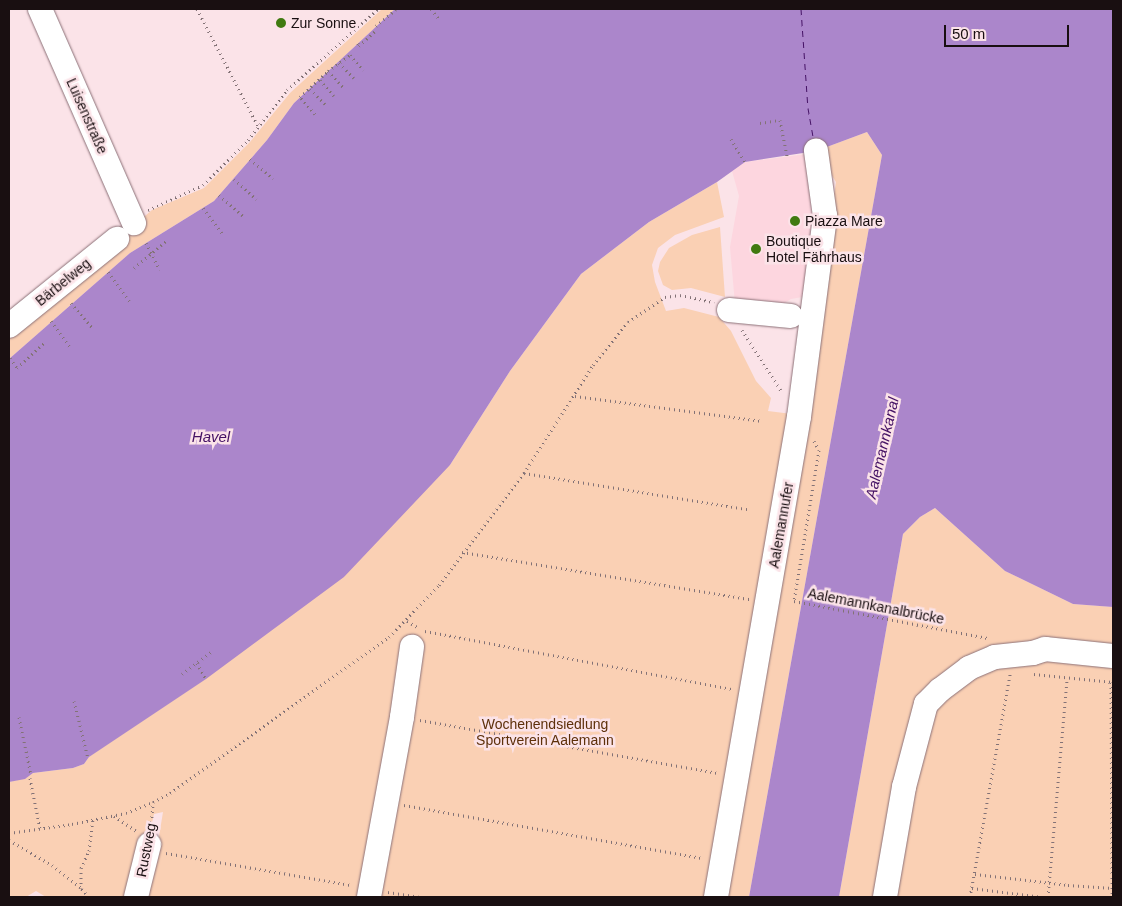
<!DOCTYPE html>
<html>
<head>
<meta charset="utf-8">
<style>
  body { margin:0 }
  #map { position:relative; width:1122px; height:906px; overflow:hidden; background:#fbe3e8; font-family:Helvetica,sans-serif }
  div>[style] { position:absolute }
  .built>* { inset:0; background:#fdd6df }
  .green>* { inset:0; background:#fad0b4 }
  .water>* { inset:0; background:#ab86cb }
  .ferry>* { height:1px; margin-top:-0.5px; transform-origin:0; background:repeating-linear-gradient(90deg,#441164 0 6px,transparent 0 11px) }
  .path>* { height:3px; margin-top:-1.5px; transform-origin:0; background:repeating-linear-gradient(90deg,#837276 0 1px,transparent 0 5px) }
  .roads { filter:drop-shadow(0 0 1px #8c7178) drop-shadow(0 0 1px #8c7178) }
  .minor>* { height:24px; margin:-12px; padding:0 12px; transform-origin:12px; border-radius:12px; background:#fff }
  .dots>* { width:14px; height:14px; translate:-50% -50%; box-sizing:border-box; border:2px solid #fbe3e8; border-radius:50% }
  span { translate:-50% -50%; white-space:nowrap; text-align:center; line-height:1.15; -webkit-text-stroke:5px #fbe3e8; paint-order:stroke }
  .poi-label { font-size:14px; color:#190f11 }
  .left { translate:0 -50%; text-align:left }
  .street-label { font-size:14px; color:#190f11 }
  .park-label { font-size:14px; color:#5e300a }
  .water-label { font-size:15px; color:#441164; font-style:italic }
  .frame { position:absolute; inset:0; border:10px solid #190f11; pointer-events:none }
  .scale { position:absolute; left:944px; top:25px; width:125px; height:22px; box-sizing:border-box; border:2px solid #190f11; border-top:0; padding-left:6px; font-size:15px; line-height:18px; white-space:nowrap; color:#190f11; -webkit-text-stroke:4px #fbe3e8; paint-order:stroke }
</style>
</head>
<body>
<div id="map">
  <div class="built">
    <div style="clip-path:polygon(807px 154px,814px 197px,814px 295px,791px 299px,778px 307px,735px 304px,730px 247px,739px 196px,732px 171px,745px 162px)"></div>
  </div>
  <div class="green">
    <div style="clip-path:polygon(382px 9px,395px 9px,294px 103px,267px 140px,214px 201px,130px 253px,9px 359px,9px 332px,152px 210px,204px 188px,250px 142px,290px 93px)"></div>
    <div style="clip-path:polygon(867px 132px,882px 155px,749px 897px,716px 897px,797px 434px,836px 182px,816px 151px)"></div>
    <div style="clip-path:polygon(717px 182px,724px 217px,675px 235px,658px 248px,652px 265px,655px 282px,666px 311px,684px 308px,719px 317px,731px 331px,756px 381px,771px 398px,768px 411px,792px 414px,709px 897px,149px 897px,163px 812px,154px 814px,135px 897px,46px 897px,36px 891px,26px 897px,9px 897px,9px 782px,26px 778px,33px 773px,73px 768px,84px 764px,89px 757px,450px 465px,510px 371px,581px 274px,649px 222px)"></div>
    <div style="clip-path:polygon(720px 227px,725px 297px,691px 288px,672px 290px,663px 285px,658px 271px,660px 262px,669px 248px,692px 235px)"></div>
    <div style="clip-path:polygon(935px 508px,1005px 571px,1073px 604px,1113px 607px,1113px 897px,839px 897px,903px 534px,920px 517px)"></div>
  </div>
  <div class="water">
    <div style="clip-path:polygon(395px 9px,1113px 9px,1113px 607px,1073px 604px,1005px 571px,935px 508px,920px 517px,903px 534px,839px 897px,749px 897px,882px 155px,867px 132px,816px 151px,745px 162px,717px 182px,649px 222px,581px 274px,510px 371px,450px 465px,344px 577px,206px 679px,89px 757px,84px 764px,73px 768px,33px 773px,25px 779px,9px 782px,9px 359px,130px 253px,214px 201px,267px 140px,294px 103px)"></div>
  </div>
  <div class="ferry">
    <div style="left:801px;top:9px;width:99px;rotate:86deg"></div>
    <div style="left:808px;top:108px;width:34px;rotate:80deg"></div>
  </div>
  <div class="path">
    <div style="left:197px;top:9px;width:132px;rotate:62.5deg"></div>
    <div style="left:431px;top:9px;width:14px;rotate:51deg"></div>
    <div style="left:376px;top:26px;width:26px;rotate:-40deg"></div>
    <div style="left:358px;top:43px;width:3px;rotate:72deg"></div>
    <div style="left:359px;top:46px;width:23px;rotate:-43deg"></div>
    <div style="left:339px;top:63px;width:21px;rotate:45deg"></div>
    <div style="left:328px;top:71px;width:22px;rotate:47deg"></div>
    <div style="left:320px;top:80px;width:21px;rotate:49deg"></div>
    <div style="left:310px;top:89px;width:24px;rotate:45deg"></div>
    <div style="left:315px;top:114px;width:23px;rotate:-131deg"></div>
    <div style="left:300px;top:97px;width:38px;rotate:-43deg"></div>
    <div style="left:328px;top:71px;width:27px;rotate:-36deg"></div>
    <div style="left:350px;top:55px;width:20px;rotate:49deg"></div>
    <div style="left:760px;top:123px;width:20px;rotate:-9deg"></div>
    <div style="left:780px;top:120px;width:37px;rotate:79deg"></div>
    <div style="left:731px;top:139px;width:27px;rotate:59deg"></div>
    <div style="left:250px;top:159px;width:30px;rotate:40deg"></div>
    <div style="left:234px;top:179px;width:30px;rotate:42deg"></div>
    <div style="left:219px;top:195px;width:33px;rotate:41deg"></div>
    <div style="left:203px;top:208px;width:34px;rotate:53deg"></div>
    <div style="left:148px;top:210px;width:60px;rotate:-24.4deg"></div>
    <div style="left:203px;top:185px;width:64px;rotate:-45deg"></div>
    <div style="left:248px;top:140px;width:63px;rotate:-52deg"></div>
    <div style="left:287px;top:90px;width:122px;rotate:-41.7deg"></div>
    <div style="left:146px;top:243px;width:30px;rotate:63deg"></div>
    <div style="left:134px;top:268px;width:42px;rotate:-40.2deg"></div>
    <div style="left:108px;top:272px;width:37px;rotate:54deg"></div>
    <div style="left:71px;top:303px;width:32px;rotate:49deg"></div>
    <div style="left:51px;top:321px;width:31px;rotate:54deg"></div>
    <div style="left:742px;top:330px;width:74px;rotate:57.2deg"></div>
    <div style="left:10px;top:358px;width:12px;rotate:55deg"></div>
    <div style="left:17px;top:368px;width:38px;rotate:-43deg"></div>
    <div style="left:575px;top:396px;width:189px;rotate:7.6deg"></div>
    <div style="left:814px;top:441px;width:10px;rotate:61deg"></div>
    <div style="left:819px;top:450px;width:153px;rotate:99.4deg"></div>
    <div style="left:794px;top:601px;width:197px;rotate:10.8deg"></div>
    <div style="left:524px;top:473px;width:226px;rotate:9.2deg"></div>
    <div style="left:462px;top:552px;width:292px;rotate:9.3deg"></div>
    <div style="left:407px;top:621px;width:14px;rotate:30deg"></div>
    <div style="left:425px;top:631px;width:313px;rotate:10.7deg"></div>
    <div style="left:197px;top:663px;width:18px;rotate:61deg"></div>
    <div style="left:182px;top:674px;width:39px;rotate:-37deg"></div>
    <div style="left:1034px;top:674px;width:79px;rotate:5.8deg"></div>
    <div style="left:1111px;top:682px;width:215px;rotate:89.7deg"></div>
    <div style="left:74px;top:701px;width:59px;rotate:76.2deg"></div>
    <div style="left:19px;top:717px;width:59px;rotate:78.3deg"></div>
    <div style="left:420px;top:720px;width:304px;rotate:10.1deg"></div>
    <div style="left:30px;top:778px;width:52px;rotate:78.9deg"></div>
    <div style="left:404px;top:805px;width:304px;rotate:10.1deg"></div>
    <div style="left:114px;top:816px;width:27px;rotate:34deg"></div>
    <div style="left:151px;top:827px;width:25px;rotate:-85deg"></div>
    <div style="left:9px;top:833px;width:64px;rotate:-8.1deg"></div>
    <div style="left:72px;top:824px;width:55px;rotate:-11.5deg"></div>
    <div style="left:126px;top:813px;width:29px;rotate:-22deg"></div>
    <div style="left:153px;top:802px;width:19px;rotate:-28deg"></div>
    <div style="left:170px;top:793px;width:269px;rotate:-35.5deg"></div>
    <div style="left:389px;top:637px;width:72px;rotate:-46.1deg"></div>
    <div style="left:439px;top:585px;width:141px;rotate:-52.8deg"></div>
    <div style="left:524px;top:473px;width:128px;rotate:-57.4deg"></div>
    <div style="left:593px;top:365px;width:55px;rotate:-50.9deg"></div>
    <div style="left:628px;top:322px;width:45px;rotate:-34deg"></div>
    <div style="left:665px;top:297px;width:15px;rotate:-8deg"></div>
    <div style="left:680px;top:295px;width:35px;rotate:12deg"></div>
    <div style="left:9px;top:840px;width:50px;rotate:30.2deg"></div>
    <div style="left:52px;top:865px;width:37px;rotate:38deg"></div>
    <div style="left:166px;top:853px;width:189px;rotate:9.8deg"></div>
    <div style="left:975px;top:874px;width:94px;rotate:6.7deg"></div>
    <div style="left:1068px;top:885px;width:45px;rotate:3.8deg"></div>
    <div style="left:972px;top:888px;width:71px;rotate:7.3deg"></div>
    <div style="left:388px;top:892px;width:31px;rotate:9deg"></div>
    <div style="left:89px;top:897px;width:12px;rotate:-132deg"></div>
    <div style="left:81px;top:888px;width:20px;rotate:-90deg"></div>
    <div style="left:81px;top:868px;width:19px;rotate:-65deg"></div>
    <div style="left:89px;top:851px;width:31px;rotate:-83deg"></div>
    <div style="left:970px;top:897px;width:227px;rotate:-79.8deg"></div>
    <div style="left:1048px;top:897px;width:220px;rotate:-85deg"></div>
  </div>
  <div class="roads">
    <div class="minor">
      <div style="left:40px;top:9px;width:234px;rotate:66.3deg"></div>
      <div style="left:729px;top:310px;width:62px;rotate:5.5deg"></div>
      <div style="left:9px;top:326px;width:139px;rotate:-38.9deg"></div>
      <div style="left:136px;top:897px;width:54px;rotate:-76deg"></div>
      <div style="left:369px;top:897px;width:183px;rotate:-79.6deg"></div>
      <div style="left:402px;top:717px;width:71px;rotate:-81.9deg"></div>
      <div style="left:716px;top:897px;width:487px;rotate:-80.2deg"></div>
      <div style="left:799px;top:417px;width:203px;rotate:-82.6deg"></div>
      <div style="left:825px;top:216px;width:66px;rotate:-97.9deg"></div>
      <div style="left:885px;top:897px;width:112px;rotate:-80.2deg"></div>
      <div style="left:904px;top:787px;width:86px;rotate:-75.2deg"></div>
      <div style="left:926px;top:704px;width:20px;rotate:-45deg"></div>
      <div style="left:940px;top:690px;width:36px;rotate:-37deg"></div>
      <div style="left:969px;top:668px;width:28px;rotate:-23deg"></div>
      <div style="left:995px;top:657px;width:38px;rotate:-6deg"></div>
      <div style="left:1033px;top:653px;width:13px;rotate:-18deg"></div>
      <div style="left:1045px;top:649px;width:68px;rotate:5.9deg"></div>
    </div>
  </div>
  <div class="dots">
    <div style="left:281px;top:23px;background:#407a10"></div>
    <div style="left:795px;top:221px;background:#407a10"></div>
    <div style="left:756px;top:249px;background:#407a10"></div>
  </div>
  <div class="poi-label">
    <span class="left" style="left:291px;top:23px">Zur Sonne</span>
    <span class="left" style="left:805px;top:221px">Piazza Mare</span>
    <span class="left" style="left:766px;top:249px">Boutique<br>Hotel Fährhaus</span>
  </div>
  <div class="street-label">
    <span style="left:87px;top:116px;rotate:66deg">Luisenstraße</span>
    <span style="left:63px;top:282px;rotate:-39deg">Bärbelweg</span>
    <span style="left:781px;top:525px;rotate:-80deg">Aalemannufer</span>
    <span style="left:876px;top:606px;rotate:11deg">Aalemannkanalbrücke</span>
    <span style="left:146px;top:850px;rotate:-79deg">Rustweg</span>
  </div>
  <div class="park-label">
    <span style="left:545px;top:732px">Wochenendsiedlung<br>Sportverein Aalemann</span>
  </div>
  <div class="water-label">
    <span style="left:211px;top:437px">Havel</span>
    <span style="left:882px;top:448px;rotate:-77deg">Aalemannkanal</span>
  </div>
  <div class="frame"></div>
  <div class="scale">50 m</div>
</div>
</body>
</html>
